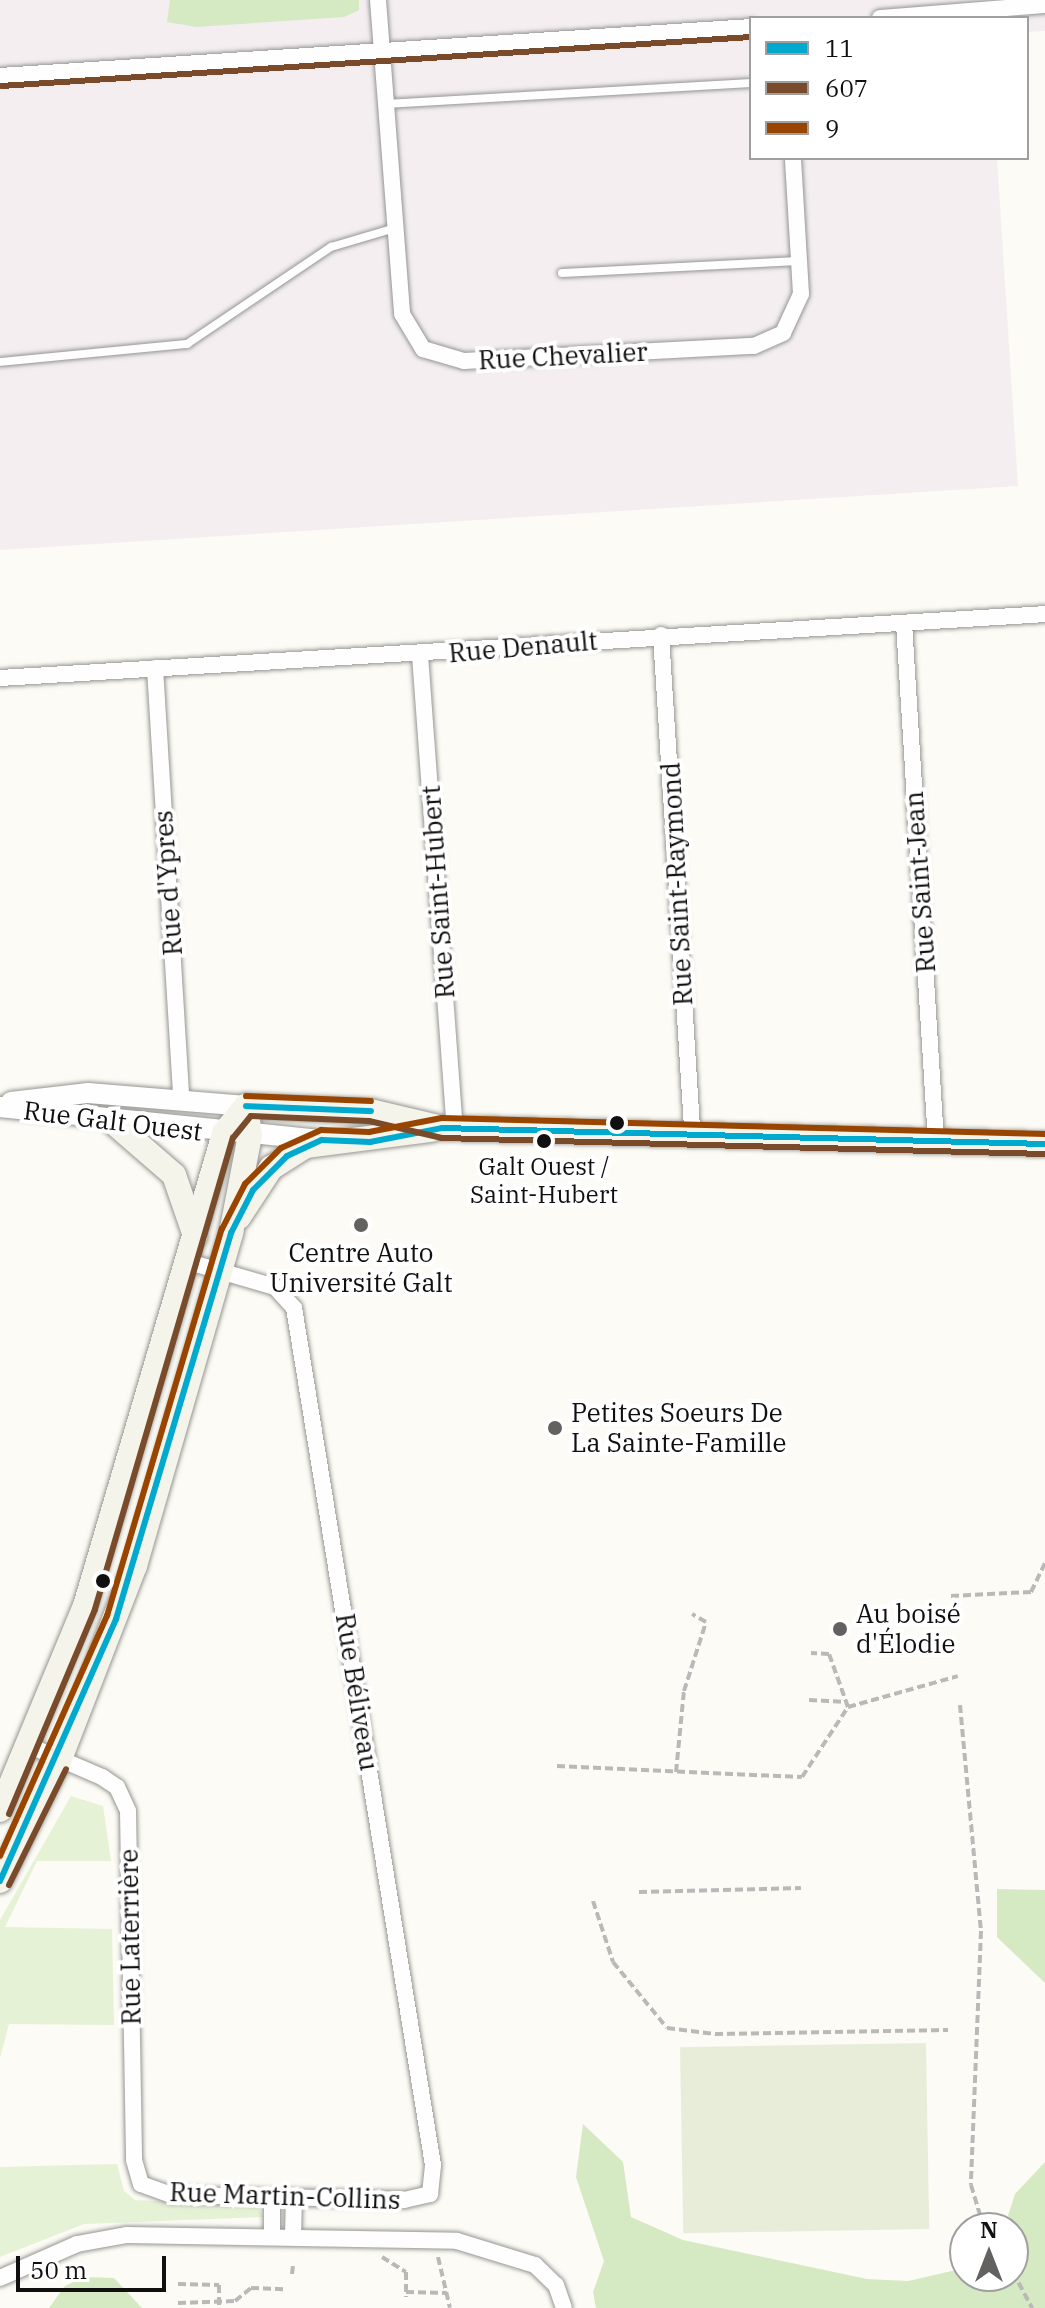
<!DOCTYPE html>
<html>
<head>
<meta charset="utf-8">
<style>
  body { margin:0 }
  #map { position:relative; width:1045px; height:2308px; overflow:hidden; background:#fcfbf5; font-family:"IBM Plex Serif",serif }
  div>[style] { position:absolute }
  .industrial>* { inset:0; background:#f4eef1 }
  .green>* { inset:0; background:#e5f2d5 }
  .forest>* { inset:0; background:#d5e9c3 }
  .cemetery>* { inset:0; background:#e8edd9; transform-origin:0 0 }
  .path>* { height:4px; margin-top:-2px; transform-origin:0; background:repeating-linear-gradient(90deg,#b9b9b8 0 8px,transparent 0 12px) }
  .roads { filter:drop-shadow(0 0 2px #969693) drop-shadow(0 0 2px #969693) }
  .service>* { height:8px; margin:-4px; padding:0 4px; transform-origin:4px; border-radius:4px; background:#fffefe }
  .minor>* { height:16px; margin:-8px; padding:0 8px; transform-origin:8px; border-radius:8px; background:#fffefe }
  .tertiary>* { height:20px; margin:-10px; padding:0 10px; transform-origin:10px; border-radius:10px; background:#fffefe }
  .secondary>* { height:24px; margin:-12px; padding:0 12px; transform-origin:12px; border-radius:12px; background:#f5f4eb }
  .bus-1>* { height:6px; margin:-3px; padding:0 3px; transform-origin:3px; border-radius:3px; background:#00a9ce }
  .bus-2>* { height:6px; margin:-3px; padding:0 3px; transform-origin:3px; border-radius:3px; background:#7a4b2a }
  .bus-3>* { height:6px; margin:-3px; padding:0 3px; transform-origin:3px; border-radius:3px; background:#994500 }
  .dots>* { width:22px; height:22px; translate:-50% -50%; box-sizing:border-box; border:4px solid #fff; border-radius:50% }
  span { translate:-50% -50%; white-space:nowrap; text-align:center; line-height:1.15; -webkit-text-stroke:8px #fff; paint-order:stroke }
  .bus-label { font-size:24px; color:#101010 }
  .street-label { font-size:26px; color:#101010 }
  .poi-label { font-size:26px; color:#101010 }
  .left { translate:0 -50%; text-align:left }
  .legend { position:absolute; left:749px; top:16px; width:280px; height:144px; box-sizing:border-box; background:#fff; border:2px solid #9f9f9f; margin:0; padding:10px 14px; list-style:none; font-size:24px; color:#101010 }
  .legend li { display:flex; align-items:center; gap:16px; height:40px }
  .legend b { width:40px; border:2px solid #9f9f9f }
  .north { position:absolute; left:949px; top:2212px; width:80px; height:80px; box-sizing:border-box; background:#fff; border:2px solid #9f9f9f; border-radius:50%; rotate:0deg; font-size:22px; font-weight:700; line-height:32px; text-align:center; color:#101010 }
  .north::after { content:''; display:block; margin:auto; width:28px; height:36px; background:#636260; clip-path:polygon(50% 0,100% 100%,50% 72%,0 100%) }
  .scale { position:absolute; left:16px; top:2256px; width:150px; height:36px; box-sizing:border-box; border:4px solid #101010; border-top:0; padding-left:10px; font-size:24px; line-height:28px; white-space:nowrap; color:#101010; -webkit-text-stroke:6px #fff; paint-order:stroke }
</style>
</head>
<body>
<div id="map">
  <div class="industrial">
    <div style="clip-path:polygon(0 0,1045px 0,1045px 31px,1027px 32px,1027px 18px,751px 18px,751px 158px,997px 158px,1018px 486px,0 550px)"></div>
  </div>
  <div class="green">
    <div style="clip-path:polygon(71px 1796px,103px 1806px,111px 1861px,37px 1861px,5px 1927px,112px 1929px,114px 2025px,9px 2024px,0 2058px,0 1920px)"></div>
    <div style="clip-path:polygon(117px 2164px,124px 2191px,135px 2200px,258px 2206px,263px 2217px,84px 2224px,0 2257px,0 2167px)"></div>
  </div>
  <div class="forest">
    <div style="clip-path:polygon(170px 0,359px 0,359px 10px,344px 17px,196px 27px,167px 22px)"></div>
    <div style="clip-path:polygon(997px 1889px,1045px 1890px,1045px 1983px,997px 1937px)"></div>
    <div style="clip-path:polygon(583px 2124px,623px 2162px,631px 2217px,683px 2240px,867px 2279px,908px 2281px,965px 2268px,965px 2276px,1013px 2276px,1013px 2228px,1004px 2228px,1015px 2194px,1045px 2162px,1045px 2308px,596px 2308px,593px 2292px,604px 2261px,576px 2177px)"></div>
    <div style="clip-path:polygon(84px 2277px,114px 2278px,142px 2308px,49px 2308px,65px 2286px)"></div>
  </div>
  <div class="cemetery">
    <div style="left:926px;top:2043px;width:186px;height:246px;rotate:89deg"></div>
  </div>
  <div class="path">
    <div style="left:951px;top:1596px;width:80px;rotate:-2.9deg"></div>
    <div style="left:1031px;top:1592px;width:32px;rotate:-64deg"></div>
    <div style="left:809px;top:1700px;width:38px;rotate:3deg"></div>
    <div style="left:960px;top:1705px;width:227px;rotate:84.7deg"></div>
    <div style="left:981px;top:1931px;width:254px;rotate:92.3deg"></div>
    <div style="left:971px;top:2185px;width:45px;rotate:73.2deg"></div>
    <div style="left:848px;top:1707px;width:114px;rotate:-15.7deg"></div>
    <div style="left:557px;top:1766px;width:245px;rotate:2.6deg"></div>
    <div style="left:802px;top:1777px;width:84px;rotate:-56.7deg"></div>
    <div style="left:848px;top:1707px;width:56px;rotate:-109.7deg"></div>
    <div style="left:829px;top:1654px;width:18px;rotate:-177deg"></div>
    <div style="left:676px;top:1772px;width:81px;rotate:-84.4deg"></div>
    <div style="left:684px;top:1691px;width:72px;rotate:-72.3deg"></div>
    <div style="left:706px;top:1622px;width:16px;rotate:-150deg"></div>
    <div style="left:639px;top:1892px;width:162px;rotate:-1.4deg"></div>
    <div style="left:593px;top:1901px;width:64px;rotate:71.8deg"></div>
    <div style="left:613px;top:1962px;width:85px;rotate:50.7deg"></div>
    <div style="left:667px;top:2028px;width:48px;rotate:7.1deg"></div>
    <div style="left:715px;top:2034px;width:233px;rotate:-1deg"></div>
    <div style="left:382px;top:2257px;width:28px;rotate:32deg"></div>
    <div style="left:406px;top:2272px;width:25px;rotate:90deg"></div>
    <div style="left:438px;top:2257px;width:52px;rotate:76.8deg"></div>
    <div style="left:1013px;top:2272px;width:41px;rotate:62.2deg"></div>
    <div style="left:292px;top:2274px;width:8px;rotate:-83deg"></div>
    <div style="left:178px;top:2284px;width:41px;rotate:1.4deg"></div>
    <div style="left:219px;top:2285px;width:23px;rotate:90deg"></div>
    <div style="left:406px;top:2292px;width:41px;rotate:1.4deg"></div>
    <div style="left:178px;top:2303px;width:57px;rotate:-2deg"></div>
    <div style="left:235px;top:2301px;width:21px;rotate:-39deg"></div>
    <div style="left:251px;top:2288px;width:33px;rotate:2deg"></div>
  </div>
  <div class="roads">
    <div class="service">
      <div style="left:385px;top:104px;width:367px;rotate:-3.3deg"></div>
      <div style="left:562px;top:273px;width:237px;rotate:-2.9deg"></div>
      <div style="left:0;top:362px;width:188px;rotate:-5.5deg"></div>
      <div style="left:187px;top:344px;width:174px;rotate:-34deg"></div>
      <div style="left:331px;top:247px;width:67px;rotate:-16.5deg"></div>
    </div>
    <div class="minor">
      <div style="left:378px;top:0;width:315px;rotate:85.6deg"></div>
      <div style="left:402px;top:314px;width:41px;rotate:59deg"></div>
      <div style="left:423px;top:349px;width:43px;rotate:16.3deg"></div>
      <div style="left:464px;top:361px;width:290px;rotate:-3deg"></div>
      <div style="left:754px;top:346px;width:32px;rotate:-24deg"></div>
      <div style="left:783px;top:333px;width:43px;rotate:-65.2deg"></div>
      <div style="left:801px;top:294px;width:136px;rotate:-93.4deg"></div>
      <div style="left:880px;top:18px;width:166px;rotate:-4.5deg"></div>
      <div style="left:0;top:76px;width:753px;rotate:-3.73deg"></div>
      <div style="left:904px;top:623px;width:520px;rotate:86.47deg"></div>
      <div style="left:661px;top:635px;width:499px;rotate:86.4deg"></div>
      <div style="left:420px;top:655px;width:474px;rotate:85.8deg"></div>
      <div style="left:155px;top:668px;width:431px;rotate:86.5deg"></div>
      <div style="left:0;top:678px;width:1047px;rotate:-3.5deg"></div>
      <div style="left:30px;top:1746px;width:78px;rotate:23.3deg"></div>
      <div style="left:102px;top:1777px;width:18px;rotate:34deg"></div>
      <div style="left:117px;top:1787px;width:26px;rotate:65deg"></div>
      <div style="left:128px;top:1811px;width:349px;rotate:89deg"></div>
      <div style="left:134px;top:2160px;width:25px;rotate:74deg"></div>
      <div style="left:141px;top:2184px;width:33px;rotate:20deg"></div>
      <div style="left:172px;top:2195px;width:232px;rotate:1.2deg"></div>
      <div style="left:404px;top:2200px;width:27px;rotate:-13deg"></div>
      <div style="left:430px;top:2194px;width:29px;rotate:-84deg"></div>
      <div style="left:433px;top:2165px;width:868px;rotate:-99.21deg"></div>
      <div style="left:294px;top:1308px;width:28px;rotate:-132deg"></div>
      <div style="left:275px;top:1287px;width:90px;rotate:-163.8deg"></div>
      <div style="left:272px;top:2197px;width:40px;rotate:90deg"></div>
      <div style="left:293px;top:2237px;width:40px;rotate:-88.6deg"></div>
      <div style="left:0;top:2278px;width:84px;rotate:-23.8deg"></div>
      <div style="left:77px;top:2244px;width:51px;rotate:-10.2deg"></div>
      <div style="left:127px;top:2235px;width:330px;rotate:1deg"></div>
      <div style="left:457px;top:2241px;width:82px;rotate:17.1deg"></div>
      <div style="left:535px;top:2265px;width:29px;rotate:44deg"></div>
      <div style="left:556px;top:2285px;width:24px;rotate:71deg"></div>
    </div>
    <div class="tertiary">
      <div style="left:11px;top:1102px;width:78px;rotate:-6.7deg"></div>
      <div style="left:88px;top:1093px;width:159px;rotate:4.7deg"></div>
      <div style="left:0;top:1107px;width:324px;rotate:5.9deg"></div>
    </div>
    <div class="secondary">
      <div style="left:246px;top:1106px;width:124px;rotate:2.3deg"></div>
      <div style="left:370px;top:1111px;width:74px;rotate:13.3deg"></div>
      <div style="left:442px;top:1128px;width:603px;rotate:1.52deg"></div>
      <div style="left:114px;top:1123px;width:79px;rotate:40.9deg"></div>
      <div style="left:174px;top:1175px;width:65px;rotate:71deg"></div>
      <div style="left:239px;top:1217px;width:59px;rotate:-56.9deg"></div>
      <div style="left:271px;top:1168px;width:41px;rotate:-32.2deg"></div>
      <div style="left:306px;top:1146px;width:126px;rotate:-7.3deg"></div>
      <div style="left:0;top:1810px;width:221px;rotate:-67.4deg"></div>
      <div style="left:85px;top:1606px;width:493px;rotate:-73.6deg"></div>
      <div style="left:224px;top:1133px;width:35px;rotate:-51deg"></div>
      <div style="left:0;top:1881px;width:136px;rotate:-63.8deg"></div>
      <div style="left:60px;top:1759px;width:207px;rotate:-68.8deg"></div>
      <div style="left:135px;top:1566px;width:347px;rotate:-73.9deg"></div>
      <div style="left:231px;top:1233px;width:100px;rotate:-79deg"></div>
      <div style="left:250px;top:1135px;width:29px;rotate:-98deg"></div>
    </div>
  </div>
  <div class="bus-1">
    <div style="left:246px;top:1106px;width:125px;rotate:2.3deg"></div>
    <div style="left:0;top:1881px;width:287px;rotate:-66.1deg"></div>
    <div style="left:116px;top:1619px;width:403px;rotate:-73.4deg"></div>
    <div style="left:231px;top:1233px;width:48px;rotate:-62.9deg"></div>
    <div style="left:253px;top:1190px;width:48px;rotate:-45deg"></div>
    <div style="left:287px;top:1156px;width:38px;rotate:-25deg"></div>
    <div style="left:322px;top:1140px;width:48px;rotate:2.4deg"></div>
    <div style="left:370px;top:1142px;width:73px;rotate:-11deg"></div>
    <div style="left:442px;top:1128px;width:603px;rotate:1.52deg"></div>
  </div>
  <div class="bus-2">
    <div style="left:1px;top:86px;width:752px;rotate:-3.74deg"></div>
    <div style="left:9px;top:1814px;width:222px;rotate:-67.2deg"></div>
    <div style="left:95px;top:1609px;width:491px;rotate:-73.7deg"></div>
    <div style="left:233px;top:1138px;width:28px;rotate:-51deg"></div>
    <div style="left:251px;top:1116px;width:118px;rotate:2.4deg"></div>
    <div style="left:369px;top:1121px;width:75px;rotate:13.1deg"></div>
    <div style="left:442px;top:1138px;width:603px;rotate:1.52deg"></div>
    <div style="left:9px;top:1885px;width:129px;rotate:-63.8deg"></div>
  </div>
  <div class="bus-3">
    <div style="left:246px;top:1096px;width:125px;rotate:2.3deg"></div>
    <div style="left:0;top:1856px;width:263px;rotate:-66deg"></div>
    <div style="left:107px;top:1616px;width:404px;rotate:-73.5deg"></div>
    <div style="left:222px;top:1229px;width:51px;rotate:-62.9deg"></div>
    <div style="left:245px;top:1184px;width:51px;rotate:-45deg"></div>
    <div style="left:281px;top:1148px;width:44px;rotate:-24.2deg"></div>
    <div style="left:321px;top:1130px;width:48px;rotate:2.4deg"></div>
    <div style="left:369px;top:1132px;width:74px;rotate:-10.9deg"></div>
    <div style="left:442px;top:1118px;width:603px;rotate:1.52deg"></div>
  </div>
  <div class="dots">
    <div style="left:617px;top:1123px;background:#101010"></div>
    <div style="left:544px;top:1141px;background:#101010"></div>
    <div style="left:361px;top:1225px;background:#636260"></div>
    <div style="left:555px;top:1428px;background:#636260"></div>
    <div style="left:103px;top:1581px;background:#101010"></div>
    <div style="left:840px;top:1629px;background:#636260"></div>
  </div>
  <div class="bus-label">
    <span style="left:544px;top:1181px">Galt Ouest /<br>Saint-Hubert</span>
  </div>
  <div class="street-label">
    <span style="left:563px;top:356px;rotate:-3deg">Rue Chevalier</span>
    <span style="left:523px;top:647px;rotate:-5deg">Rue Denault</span>
    <span style="left:920px;top:882px;rotate:-94deg">Rue Saint-Jean</span>
    <span style="left:168px;top:883px;rotate:-94deg">Rue d'Ypres</span>
    <span style="left:677px;top:884px;rotate:-93deg">Rue Saint-Raymond</span>
    <span style="left:438px;top:892px;rotate:-94deg">Rue Saint-Hubert</span>
    <span style="left:113px;top:1121px;rotate:7deg">Rue Galt Ouest</span>
    <span style="left:357px;top:1692px;rotate:81deg">Rue Béliveau</span>
    <span style="left:130px;top:1937px;rotate:-91deg">Rue Laterrière</span>
    <span style="left:285px;top:2196px;rotate:2deg">Rue Martin-Collins</span>
  </div>
  <div class="poi-label">
    <span style="left:361px;top:1268px">Centre Auto<br>Université Galt</span>
    <span class="left" style="left:571px;top:1428px">Petites Soeurs De<br>La Sainte-Famille</span>
    <span class="left" style="left:856px;top:1629px">Au boisé<br>d'Élodie</span>
  </div>
  <ul class="legend">
  <li><b style="height:10px;background:#00a9ce"></b>11</li>
  <li><b style="height:10px;background:#7a4b2a"></b>607</li>
  <li><b style="height:10px;background:#994500"></b>9</li>
  </ul>
  <div class="north">N</div>
  <div class="scale">50 m</div>
</div>
</body>
</html>
